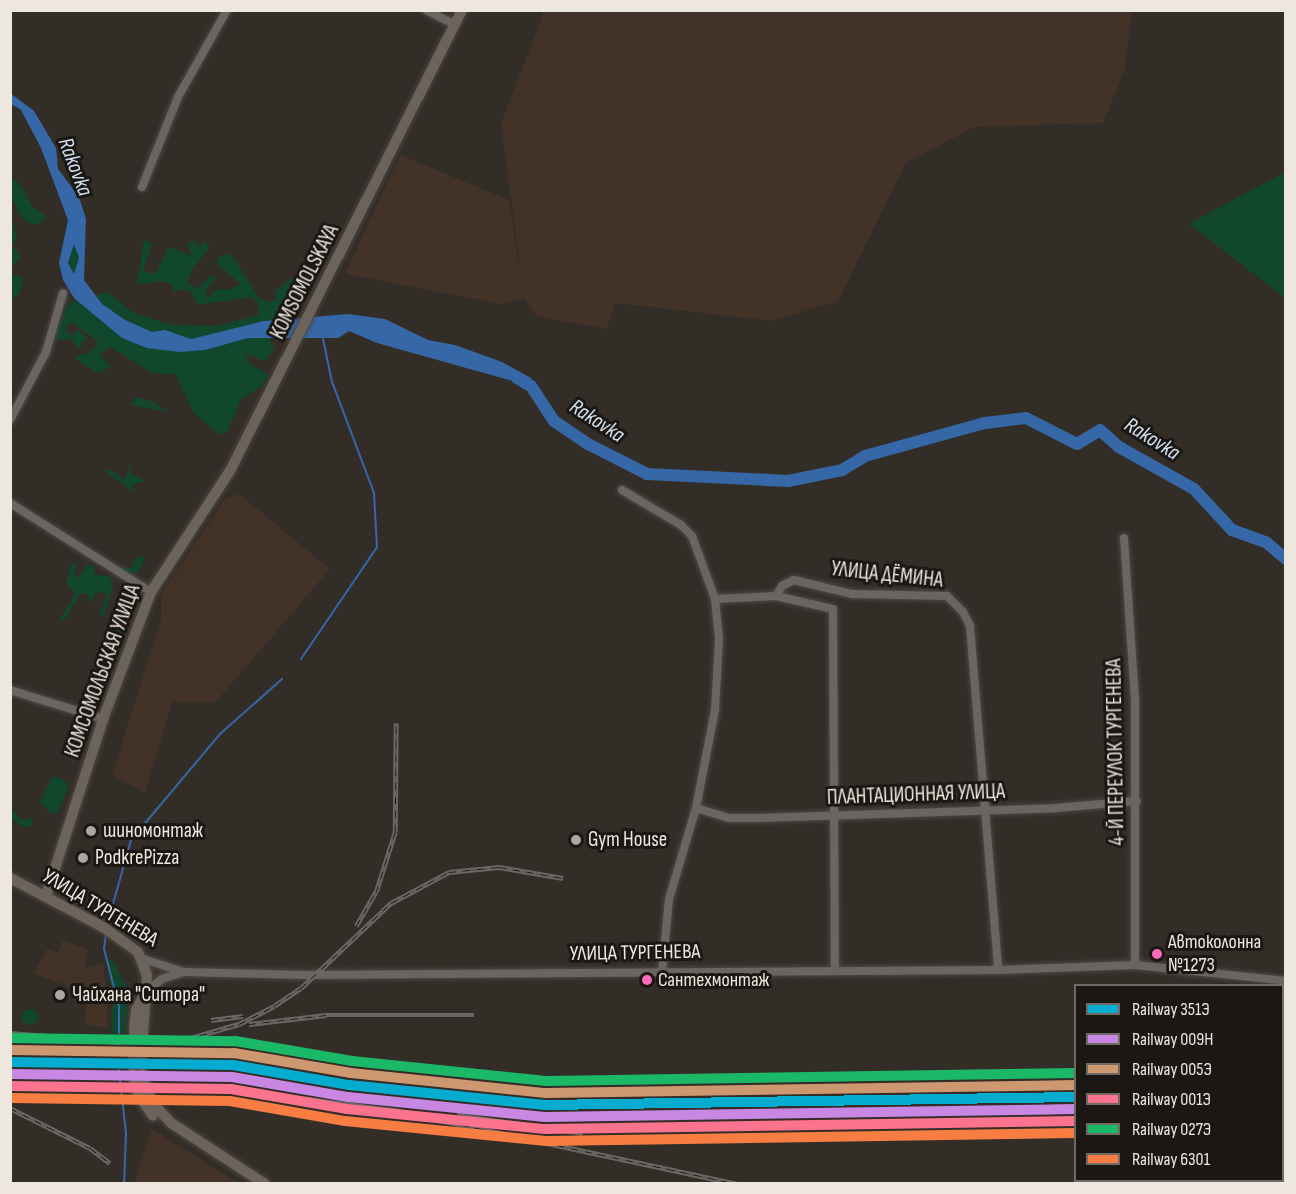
<!DOCTYPE html>
<html>
<head>
<meta charset="utf-8">
<style>
  body { margin:0 }
  #map { position:relative; width:1296px; height:1194px; overflow:hidden; background:#332d28; font-family:"Sofia Sans Condensed",sans-serif }
  div>[style] { position:absolute }
  .industrial>* { inset:0; background:#423228 }
  .green>* { inset:0; background:#10472d }
  .round { border-radius:50% }
  .water>* { inset:0; background:#3667a7 }
  .stream>* { height:2px; margin:-1px; padding:0 1px; transform-origin:1px; border-radius:1px; background:#3667a7 }
  .river>* { height:12px; margin:-6px; padding:0 6px; transform-origin:6px; border-radius:6px; background:#3667a7 }
  .major-tunnel>* { height:10px; margin-top:-5px; transform-origin:0; background:repeating-linear-gradient(90deg,#4f4944 0 10px,transparent 0 15px) }
  .roads { filter:drop-shadow(0 0 2px #4d4843) drop-shadow(0 0 2px #4d4843) }
  .minor>* { height:8px; margin:-4px; padding:0 4px; transform-origin:4px; border-radius:4px; background:#6a6561 }
  .major>* { height:10px; margin:-5px; padding:0 5px; transform-origin:5px; border-radius:5px; background:#6c635b }
  .rail>* { height:4.5px; margin-top:-2.25px; transform-origin:0; background:repeating-linear-gradient(90deg,#1b1712 0 7px,#6a6763 0 14px); box-sizing:border-box; border-block:2px solid #6a6763 }
  .rail-1>* { height:10px; margin:-5px; padding:0 5px; transform-origin:5px; border-radius:5px; background:#06acd0 }
  .rail-2>* { height:10px; margin:-5px; padding:0 5px; transform-origin:5px; border-radius:5px; background:#c787e3 }
  .rail-3>* { height:10px; margin:-5px; padding:0 5px; transform-origin:5px; border-radius:5px; background:#cd976f }
  .rail-4>* { height:10px; margin:-5px; padding:0 5px; transform-origin:5px; border-radius:5px; background:#fc738d }
  .rail-5>* { height:10px; margin:-5px; padding:0 5px; transform-origin:5px; border-radius:5px; background:#1ab867 }
  .rail-6>* { height:10px; margin:-5px; padding:0 5px; transform-origin:5px; border-radius:5px; background:#f77d43 }
  .dots>* { width:16px; height:16px; translate:-50% -50%; box-sizing:border-box; border:3px solid #1b1712; border-radius:50% }
  span { translate:-50% -50%; white-space:nowrap; text-align:center; line-height:1.15; -webkit-text-stroke:6px #1b1712; paint-order:stroke }
  .bus-label { font-size:20px; color:#eee7e0 }
  .left { translate:0 -50%; text-align:left }
  .street-label { font-size:21px; color:#eee7e0 }
  .poi-label { font-size:21px; color:#eee7e0 }
  .water-label { font-size:22px; color:#d2e0f4; font-style:italic }
  .frame { position:absolute; inset:0; border:12px solid #eee7e0; pointer-events:none }
  .legend { position:absolute; left:1074px; top:984px; width:210px; height:198px; box-sizing:border-box; background:#1b1712; border:2px solid #6f6a64; margin:0; padding:8px 10px; list-style:none; font-size:18px; color:#eee7e0 }
  .legend li { display:flex; align-items:center; gap:12px; height:30px }
  .legend b { width:30px; border:2px solid #6f6a64 }
</style>
</head>
<body>
<div id="map">
  <div class="industrial">
    <div style="clip-path:polygon(539px 11px,1132px 11px,1125px 69px,1103px 123px,974px 127px,906px 163px,838px 301px,773px 321px,615px 303px,607px 329px,537px 316px,524px 299px,501px 304px,345px 274px,400px 155px,509px 200px,523px 290px,501px 124px,543px 14px)"></div>
    <div style="clip-path:polygon(239px 494px,330px 569px,216px 702px,172px 702px,145px 793px,112px 775px,161px 619px,161px 594px,224px 500px)"></div>
    <div style="clip-path:polygon(63px 940px,89px 950px,84px 967px,104px 964px,108px 1028px,85px 1025px,86px 990px,77px 990px,33px 973px,47px 949px,58px 953px)"></div>
    <div style="clip-path:polygon(152px 1129px,238px 1183px,134px 1183px)"></div>
  </div>
  <div class="green">
    <div style="clip-path:polygon(1285px 172px,1285px 298px,1189px 224px)"></div>
    <div style="clip-path:polygon(10px 177px,21px 185px,32px 206px,46px 216px,42px 222px,33px 225px,22px 218px,11px 197px)"></div>
    <div style="clip-path:polygon(10px 213px,17px 238px,12px 246px,21px 258px,11px 266px)"></div>
    <div style="clip-path:polygon(144px 240px,152px 244px,143px 271px,155px 274px,169px 247px,191px 256px,188px 243px,194px 240px,199px 247px,205px 241px,210px 247px,193px 268px,187px 283px,197px 289px,210px 277px,218px 276px,205px 290px,208px 298px,217px 289px,228px 290px,241px 284px,217px 264px,218px 258px,226px 254px,233px 256px,258px 297px,270px 303px,276px 300px,275px 292px,292px 277px,293px 298px,302px 292px,302px 284px,307px 288px,301px 310px,270px 340px,274px 348px,265px 361px,245px 354px,250px 364px,269px 375px,262px 386px,241px 399px,227px 432px,218px 434px,193px 412px,175px 374px,152px 373px,110px 347px,100px 354px,110px 367px,97px 373px,74px 358px,92px 351px,98px 341px,71px 322px,66px 327px,67px 333px,73px 335px,77px 329px,88px 340px,82px 341px,82px 346px,77px 348px,72px 339px,53px 340px,69px 303px,108px 292px,132px 312px,167px 324px,216px 326px,258px 315px,258px 303px,251px 297px,198px 305px,191px 292px,180px 289px,175px 292px,171px 284px,163px 281px,137px 285px)"></div>
    <div style="clip-path:polygon(74px 244px,79px 258px,74px 274px,68px 263px)"></div>
    <div style="clip-path:polygon(12px 273px,24px 279px,18px 296px,13px 298px)"></div>
    <div style="clip-path:polygon(136px 397px,153px 402px,169px 412px,130px 405px)"></div>
    <div style="clip-path:polygon(132px 462px,130px 473px,145px 481px,132px 485px,137px 494px,106px 472px,109px 469px,124px 480px)"></div>
    <div style="clip-path:polygon(138px 556px,145px 558px,140px 568px,135px 574px,123px 571px,121px 568px,131px 568px)"></div>
    <div style="clip-path:polygon(72px 563px,76px 564px,74px 574px,79px 578px,87px 564px,96px 568px,94px 573px,97px 575px,110px 576px,113px 587px,104px 615px,99px 617px,107px 594px,96px 592px,90px 604px,88px 594px,81px 593px,63px 622px,60px 619px,75px 594px,66px 582px)"></div>
    <div style="clip-path:polygon(130px 597px,133px 599px,127px 628px,117px 642px,113px 641px,111px 637px,121px 628px)"></div>
    <div style="clip-path:polygon(53px 776px,64px 780px,69px 786px,57px 814px,50px 813px,40px 802px)"></div>
    <div style="clip-path:polygon(10px 808px,22px 820px,31px 817px,33px 826px,24px 827px,11px 819px)"></div>
    <div style="clip-path:polygon(107px 959px,113px 961px,127px 987px,126px 1033px,111px 1033px,113px 997px)"></div>
    <div class="round" style="left:22px;top:1009px;width:16px;height:16px"></div>
  </div>
  <div class="water">
    <div style="clip-path:polygon(evenodd,10px 93px,34px 111px,56px 148px,58px 169px,79px 197px,86px 219px,84px 280px,102px 304px,125px 320px,152px 332px,165px 330px,191px 339px,264px 321px,348px 314px,385px 319px,428px 340px,455px 345px,502px 362px,531px 378px,531px 386px,377px 343px,349px 331px,338px 338px,248px 338px,205px 350px,179px 352px,147px 348px,122px 338px,74px 298px,63px 280px,59px 263px,68px 220px,41px 148px,21px 110px,11px 104px,10px 93px,74px 244px,79px 258px,74px 274px,68px 263px,74px 244px)"></div>
  </div>
  <div class="stream">
    <div style="left:301px;top:659px;width:135px;rotate:-55.8deg"></div>
    <div style="left:377px;top:547px;width:54px;rotate:-93.2deg"></div>
    <div style="left:374px;top:493px;width:119px;rotate:-110.7deg"></div>
    <div style="left:332px;top:382px;width:44px;rotate:-101.8deg"></div>
    <div style="left:107px;top:925px;width:88px;rotate:-74.2deg"></div>
    <div style="left:131px;top:840px;width:138px;rotate:-50deg"></div>
    <div style="left:220px;top:734px;width:83px;rotate:-41.6deg"></div>
    <div style="left:106px;top:933px;width:16px;rotate:97deg"></div>
    <div style="left:104px;top:949px;width:60px;rotate:75.5deg"></div>
    <div style="left:119px;top:1007px;width:26px;rotate:90deg"></div>
    <div style="left:119px;top:1070px;width:63px;rotate:83.7deg"></div>
    <div style="left:126px;top:1133px;width:51px;rotate:92.2deg"></div>
  </div>
  <div class="river">
    <div style="left:517px;top:378px;width:16px;rotate:30deg"></div>
    <div style="left:531px;top:386px;width:42px;rotate:56.7deg"></div>
    <div style="left:554px;top:421px;width:41px;rotate:34.1deg"></div>
    <div style="left:588px;top:444px;width:66px;rotate:27deg"></div>
    <div style="left:647px;top:474px;width:141px;rotate:2.8deg"></div>
    <div style="left:788px;top:481px;width:55px;rotate:-11.5deg"></div>
    <div style="left:842px;top:470px;width:27px;rotate:-31deg"></div>
    <div style="left:865px;top:456px;width:124px;rotate:-15.4deg"></div>
    <div style="left:985px;top:423px;width:41px;rotate:-7deg"></div>
    <div style="left:1026px;top:418px;width:57px;rotate:27deg"></div>
    <div style="left:1077px;top:444px;width:27px;rotate:-31deg"></div>
    <div style="left:1100px;top:430px;width:25px;rotate:42deg"></div>
    <div style="left:1119px;top:447px;width:86px;rotate:29.2deg"></div>
    <div style="left:1194px;top:489px;width:56px;rotate:47.2deg"></div>
    <div style="left:1232px;top:530px;width:37px;rotate:20deg"></div>
    <div style="left:1267px;top:543px;width:25px;rotate:40deg"></div>
  </div>
  <div class="major-tunnel">
    <div style="left:133px;top:1074px;width:43px;rotate:-88.7deg"></div>
    <div style="left:142px;top:1074px;width:40px;rotate:-88.6deg"></div>
  </div>
  <div class="roads">
    <div class="minor">
      <div style="left:426px;top:10px;width:33px;rotate:27deg"></div>
      <div style="left:142px;top:187px;width:97px;rotate:-68.2deg"></div>
      <div style="left:178px;top:97px;width:100px;rotate:-60.6deg"></div>
      <div style="left:10px;top:420px;width:77px;rotate:-62.1deg"></div>
      <div style="left:46px;top:352px;width:61px;rotate:-73.9deg"></div>
      <div style="left:622px;top:490px;width:69px;rotate:30.7deg"></div>
      <div style="left:681px;top:525px;width:16px;rotate:45deg"></div>
      <div style="left:692px;top:536px;width:67px;rotate:69.9deg"></div>
      <div style="left:715px;top:599px;width:40px;rotate:84.3deg"></div>
      <div style="left:719px;top:639px;width:71px;rotate:93.2deg"></div>
      <div style="left:715px;top:710px;width:100px;rotate:101deg"></div>
      <div style="left:696px;top:808px;width:95px;rotate:106.5deg"></div>
      <div style="left:669px;top:899px;width:73px;rotate:95.5deg"></div>
      <div style="left:10px;top:503px;width:167px;rotate:32.3deg"></div>
      <div style="left:1124px;top:538px;width:161px;rotate:86.1deg"></div>
      <div style="left:1135px;top:699px;width:266px;rotate:90deg"></div>
      <div style="left:776px;top:596px;width:58px;rotate:12.8deg"></div>
      <div style="left:833px;top:609px;width:362px;rotate:89.7deg"></div>
      <div style="left:715px;top:599px;width:61px;rotate:-2.8deg"></div>
      <div style="left:776px;top:596px;width:12px;rotate:-59deg"></div>
      <div style="left:782px;top:586px;width:13px;rotate:-27deg"></div>
      <div style="left:794px;top:580px;width:60px;rotate:13.6deg"></div>
      <div style="left:852px;top:594px;width:95px;rotate:1.2deg"></div>
      <div style="left:947px;top:596px;width:23px;rotate:45deg"></div>
      <div style="left:963px;top:612px;width:16px;rotate:63deg"></div>
      <div style="left:970px;top:626px;width:345px;rotate:85.3deg"></div>
      <div style="left:10px;top:690px;width:97px;rotate:17.3deg"></div>
      <div style="left:696px;top:808px;width:34px;rotate:17deg"></div>
      <div style="left:729px;top:818px;width:30px"></div>
      <div style="left:759px;top:818px;width:297px;rotate:-1.9deg"></div>
      <div style="left:1056px;top:808px;width:81px;rotate:-4.9deg"></div>
      <div style="left:143px;top:959px;width:43px;rotate:17.6deg"></div>
      <div style="left:184px;top:972px;width:120px;rotate:1.4deg"></div>
      <div style="left:304px;top:975px;width:694px;rotate:-0.41deg"></div>
      <div style="left:998px;top:970px;width:137px;rotate:-2.1deg"></div>
      <div style="left:1135px;top:965px;width:152px;rotate:6deg"></div>
      <div style="left:147px;top:991px;width:19px;rotate:-39deg"></div>
      <div style="left:162px;top:979px;width:23px;rotate:-18deg"></div>
    </div>
    <div class="major">
      <div style="left:10px;top:878px;width:105px;rotate:27.8deg"></div>
      <div style="left:103px;top:927px;width:43px;rotate:35.5deg"></div>
      <div style="left:138px;top:952px;width:25px;rotate:69deg"></div>
      <div style="left:147px;top:975px;width:59px;rotate:93.9deg"></div>
      <div style="left:46px;top:896px;width:186px;rotate:-72.1deg"></div>
      <div style="left:103px;top:719px;width:136px;rotate:-69.3deg"></div>
      <div style="left:151px;top:592px;width:145px;rotate:-56.9deg"></div>
      <div style="left:230px;top:471px;width:516px;rotate:-63.29deg"></div>
      <div style="left:134px;top:1031px;width:21px;rotate:-85deg"></div>
      <div style="left:136px;top:1010px;width:18px;rotate:-61deg"></div>
      <div style="left:133px;top:1074px;width:23px;rotate:75deg"></div>
      <div style="left:139px;top:1096px;width:24px;rotate:55deg"></div>
      <div style="left:142px;top:1074px;width:31px;rotate:71deg"></div>
      <div style="left:152px;top:1103px;width:28px;rotate:46deg"></div>
      <div style="left:171px;top:1123px;width:112px;rotate:33deg"></div>
    </div>
  </div>
  <div class="rail">
    <div style="left:356px;top:926px;width:39px;rotate:-60deg"></div>
    <div style="left:376px;top:892px;width:63px;rotate:-72.4deg"></div>
    <div style="left:395px;top:832px;width:109px;rotate:-89.5deg"></div>
    <div style="left:211px;top:1020px;width:32px;rotate:-7deg"></div>
    <div style="left:249px;top:1024px;width:78px;rotate:-6.7deg"></div>
    <div style="left:326px;top:1015px;width:148px"></div>
    <div style="left:10px;top:1033px;width:111px;rotate:4.6deg"></div>
    <div style="left:187px;top:1039px;width:54px;rotate:-16.1deg"></div>
    <div style="left:239px;top:1024px;width:39px;rotate:-27deg"></div>
    <div style="left:274px;top:1006px;width:32px;rotate:-34deg"></div>
    <div style="left:301px;top:988px;width:124px;rotate:-43.4deg"></div>
    <div style="left:391px;top:903px;width:66px;rotate:-28.1deg"></div>
    <div style="left:449px;top:872px;width:50px;rotate:-5.7deg"></div>
    <div style="left:499px;top:867px;width:65px;rotate:9.8deg"></div>
    <div style="left:275px;top:1085px;width:25px;rotate:12deg"></div>
    <div style="left:254px;top:1092px;width:147px;rotate:7.4deg"></div>
    <div style="left:10px;top:1108px;width:89px;rotate:26.6deg"></div>
    <div style="left:90px;top:1148px;width:25px;rotate:37deg"></div>
    <div style="left:393px;top:1110px;width:354px;rotate:12.1deg"></div>
    <div style="left:457px;top:1115px;width:127px;rotate:8.1deg"></div>
    <div style="left:10px;top:1183px;width:1px;rotate:45deg"></div>
  </div>
  <div class="rail-1">
    <div style="left:10px;top:1062px;width:223px;rotate:0.8deg"></div>
    <div style="left:233px;top:1065px;width:118px;rotate:9.8deg"></div>
    <div style="left:349px;top:1085px;width:197px;rotate:5.8deg"></div>
    <div style="left:545px;top:1105px;width:531px;rotate:-0.86deg"></div>
  </div>
  <div class="rail-2">
    <div style="left:10px;top:1074px;width:222px;rotate:0.8deg"></div>
    <div style="left:232px;top:1077px;width:118px;rotate:9.8deg"></div>
    <div style="left:348px;top:1097px;width:198px;rotate:5.8deg"></div>
    <div style="left:545px;top:1117px;width:531px;rotate:-0.86deg"></div>
  </div>
  <div class="rail-3">
    <div style="left:10px;top:1050px;width:224px;rotate:0.8deg"></div>
    <div style="left:234px;top:1053px;width:119px;rotate:9.7deg"></div>
    <div style="left:351px;top:1073px;width:196px;rotate:5.9deg"></div>
    <div style="left:546px;top:1093px;width:530px;rotate:-0.86deg"></div>
  </div>
  <div class="rail-4">
    <div style="left:10px;top:1086px;width:221px;rotate:0.8deg"></div>
    <div style="left:231px;top:1089px;width:118px;rotate:9.8deg"></div>
    <div style="left:347px;top:1109px;width:199px;rotate:5.8deg"></div>
    <div style="left:545px;top:1129px;width:531px;rotate:-0.86deg"></div>
  </div>
  <div class="rail-5">
    <div style="left:10px;top:1038px;width:225px;rotate:0.8deg"></div>
    <div style="left:235px;top:1041px;width:119px;rotate:9.7deg"></div>
    <div style="left:352px;top:1061px;width:195px;rotate:5.9deg"></div>
    <div style="left:546px;top:1081px;width:530px;rotate:-0.86deg"></div>
  </div>
  <div class="rail-6">
    <div style="left:10px;top:1098px;width:220px;rotate:0.8deg"></div>
    <div style="left:230px;top:1101px;width:117px;rotate:9.9deg"></div>
    <div style="left:345px;top:1121px;width:202px;rotate:5.7deg"></div>
    <div style="left:546px;top:1141px;width:530px;rotate:-0.86deg"></div>
  </div>
  <div class="dots">
    <div style="left:91px;top:831px;background:#ada6a0"></div>
    <div style="left:576px;top:840px;background:#ada6a0"></div>
    <div style="left:83px;top:858px;background:#ada6a0"></div>
    <div style="left:1157px;top:954px;background:#fb6dba"></div>
    <div style="left:647px;top:980px;background:#fb6dba"></div>
    <div style="left:60px;top:995px;background:#ada6a0"></div>
  </div>
  <div class="bus-label">
    <span class="left" style="left:1168px;top:954px">Автоколонна<br>№1273</span>
    <span class="left" style="left:658px;top:980px">Сантехмонтаж</span>
  </div>
  <div class="street-label">
    <span style="left:305px;top:282px;rotate:-63deg">KOMSOMOLSKAYA</span>
    <span style="left:887px;top:575px;rotate:6deg">УЛИЦА ДЁМИНА</span>
    <span style="left:103px;top:671px;rotate:-70deg">КОМСОМОЛЬСКАЯ УЛИЦА</span>
    <span style="left:1116px;top:752px;rotate:-91deg">4-Й ПЕРЕУЛОК ТУРГЕНЕВА</span>
    <span style="left:916px;top:795px;rotate:-2deg">ПЛАНТАЦИОННАЯ УЛИЦА</span>
    <span style="left:100px;top:908px;rotate:31deg">УЛИЦА ТУРГЕНЕВА</span>
    <span style="left:635px;top:953px;rotate:-1deg">УЛИЦА ТУРГЕНЕВА</span>
  </div>
  <div class="poi-label">
    <span class="left" style="left:103px;top:831px">шиномонтаж</span>
    <span class="left" style="left:588px;top:840px">Gym House</span>
    <span class="left" style="left:95px;top:858px">PodkrePizza</span>
    <span class="left" style="left:72px;top:995px">Чайхана "Ситора"</span>
  </div>
  <div class="water-label">
    <span style="left:75px;top:167px;rotate:69deg">Rakovka</span>
    <span style="left:597px;top:421px;rotate:33deg">Rakovka</span>
    <span style="left:1152px;top:439px;rotate:32deg">Rakovka</span>
  </div>
  <div class="frame"></div>
  <ul class="legend">
  <li><b style="height:8px;background:#06acd0"></b>Railway 351Э</li>
  <li><b style="height:8px;background:#c787e3"></b>Railway 009Н</li>
  <li><b style="height:8px;background:#cd976f"></b>Railway 005Э</li>
  <li><b style="height:8px;background:#fc738d"></b>Railway 001Э</li>
  <li><b style="height:8px;background:#1ab867"></b>Railway 027Э</li>
  <li><b style="height:8px;background:#f77d43"></b>Railway 6301</li>
  </ul>
</div>
</body>
</html>
